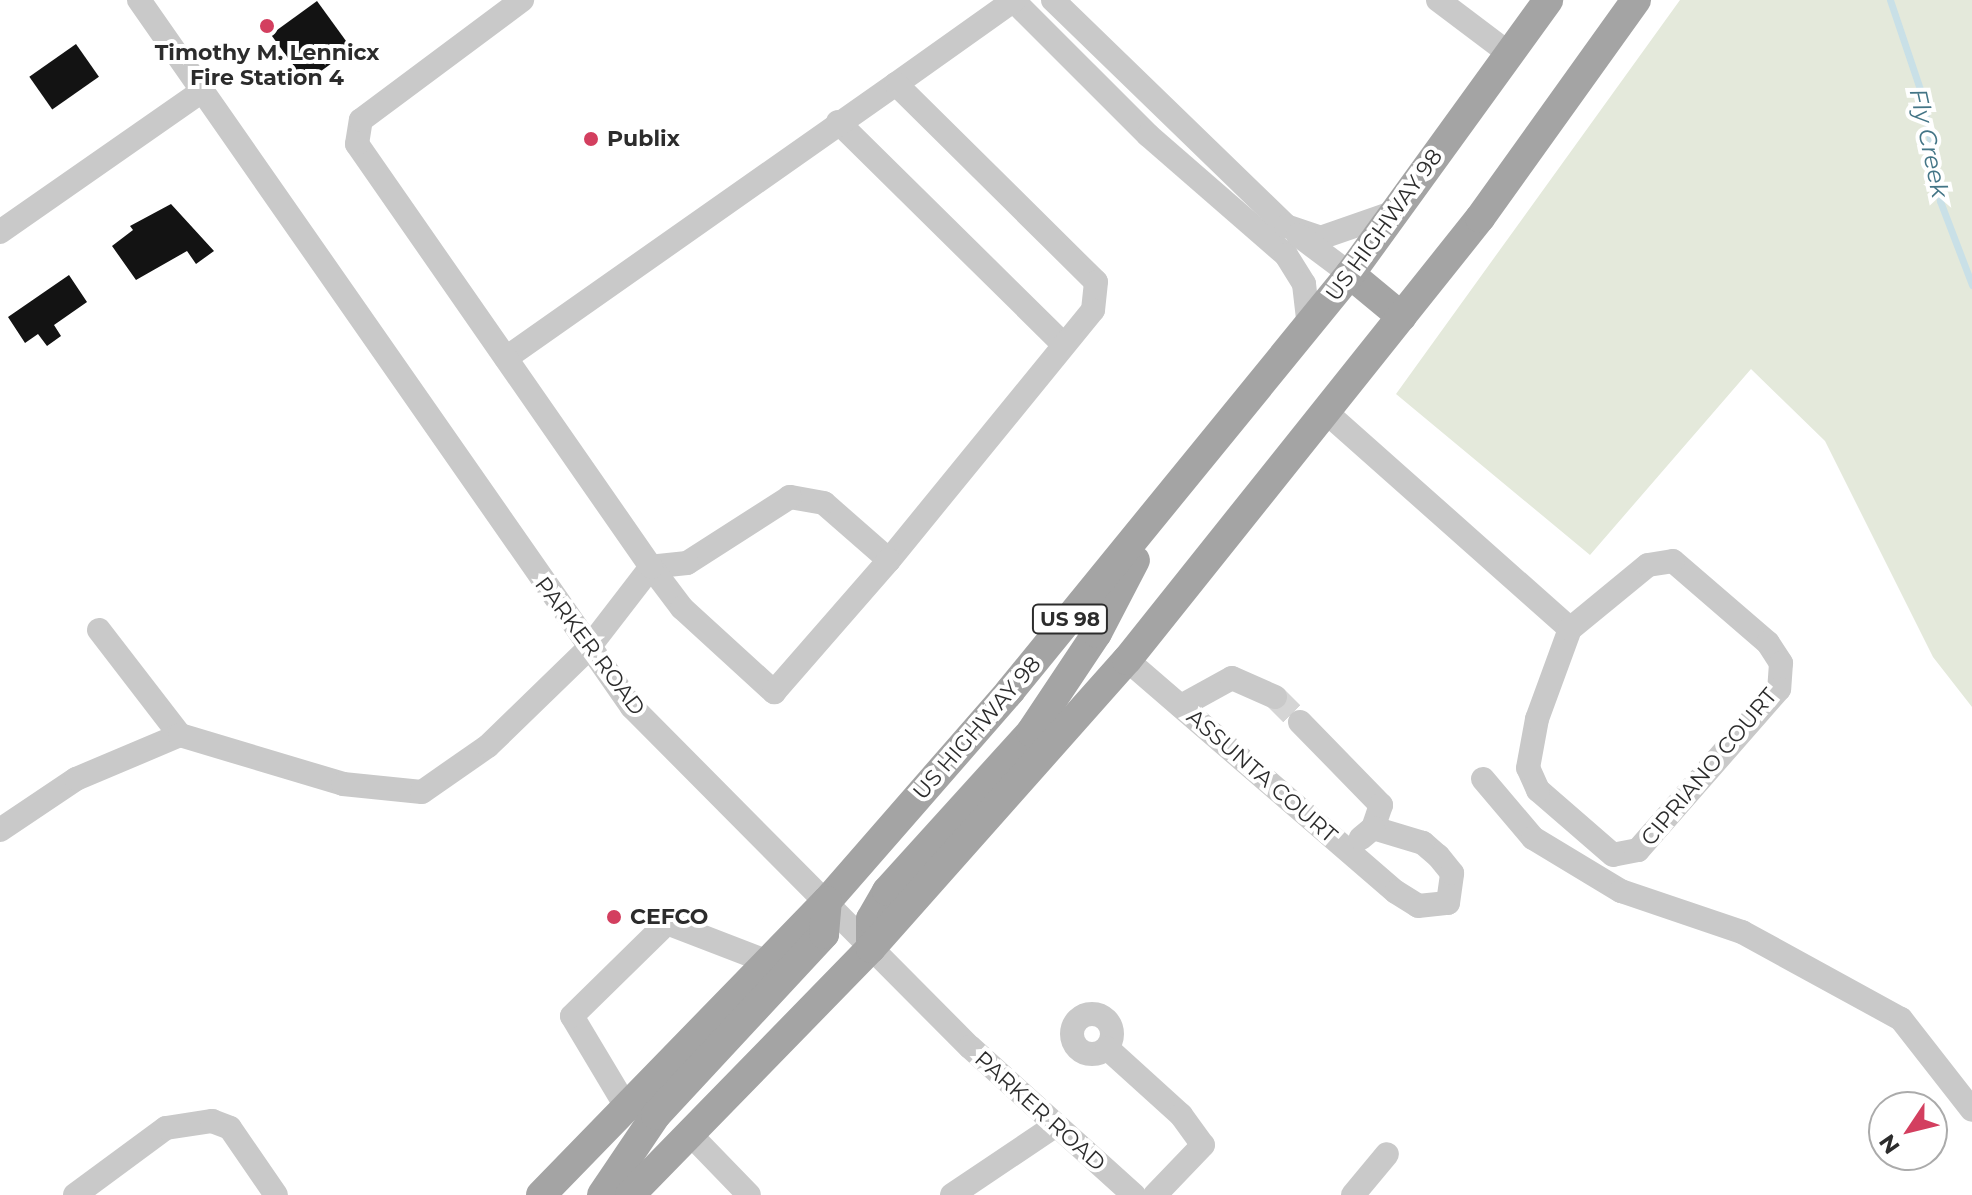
<!DOCTYPE html>
<html>
<head>
<meta charset="utf-8">
<style>
  body { margin:0 }
  #map { position:relative; width:1972px; height:1195px; overflow:hidden; background:#fff; font-family:Montserrat,sans-serif }
  div>[style] { position:absolute }
  .green>* { inset:0; background:#e4e9db }
  .stream>* { height:7px; margin:-3.5px; padding:0 3.5px; transform-origin:3.5px; border-radius:3.5px; background:#c9e0e7 }
  .building>* { inset:0; background:#131313; transform-origin:0 0 }
  .minor-tunnel>* { height:24px; margin-top:-12px; transform-origin:0; background:repeating-linear-gradient(90deg,#d5d5d5 0 24px,transparent 0 36px) }
  .minor>* { height:24px; margin:-12px; padding:0 12px; transform-origin:12px; border-radius:12px; background:#c9c9c9 }
  .minor>.ring { margin:-12px; padding:0; box-sizing:content-box; background:none; border:24px solid #c9c9c9; border-radius:50% }
  .major>* { height:30px; margin:-15px; padding:0 15px; transform-origin:15px; border-radius:15px; background:#a4a4a4 }
  .dots>* { width:22px; height:22px; translate:-50% -50%; box-sizing:border-box; border:4px solid #fff; border-radius:50% }
  span { translate:-50% -50%; white-space:nowrap; text-align:center; line-height:1.15; -webkit-text-stroke:8px #fff; paint-order:stroke }
  .shield-label span { padding:2px 6px; background:#fff; border:2px solid; border-radius:6px; -webkit-text-stroke-width:0 }
  .shield-label { font-size:20px; color:#2c2c2c; font-weight:700 }
  .poi-label { font-size:22px; color:#2c2c2c; font-weight:700 }
  .left { translate:0 -50%; text-align:left }
  .street-label { font-size:22px; color:#2c2c2c }
  .water-label { font-size:24px; color:#437586; font-style:italic }
  .north { position:absolute; left:1868px; top:1091px; width:80px; height:80px; box-sizing:border-box; background:#fff; border:2px solid #ababab; border-radius:50%; rotate:235deg; font-size:22px; font-weight:700; line-height:32px; text-align:center; color:#2c2c2c }
  .north::after { content:''; display:block; margin:auto; width:28px; height:36px; background:#d33f5f; clip-path:polygon(50% 0,100% 100%,50% 72%,0 100%) }
</style>
</head>
<body>
<div id="map">
  <div class="green">
    <div style="clip-path:polygon(1680px 0,1972px 0,1972px 707px,1933px 657px,1825px 441px,1751px 369px,1590px 555px,1396px 394px)"></div>
  </div>
  <div class="stream">
    <div style="left:1890px;top:0;width:103px;rotate:71.4deg"></div>
    <div style="left:1923px;top:98px;width:104px;rotate:80.6deg"></div>
    <div style="left:1940px;top:201px;width:90px;rotate:69.1deg"></div>
  </div>
  <div class="building">
    <div style="left:317px;top:1px;width:59px;height:57px;rotate:54deg"></div>
    <div style="left:76px;top:44px;width:40px;height:57px;rotate:55deg"></div>
    <div style="clip-path:polygon(171px 204px,214px 251px,196px 264px,187px 251px,136px 280px,112px 246px,133px 230px,130px 226px)"></div>
    <div style="clip-path:polygon(69px 275px,87px 302px,54px 325px,61px 336px,47px 346px,38px 334px,25px 343px,8px 317px)"></div>
  </div>
  <div class="minor-tunnel">
    <div style="left:1275px;top:697px;width:35px;rotate:45deg"></div>
  </div>
  <div class="minor">
    <div style="left:139px;top:0;width:862px;rotate:55.11deg"></div>
    <div style="left:632px;top:707px;width:479px;rotate:45.2deg"></div>
    <div style="left:970px;top:1047px;width:221px;rotate:42.1deg"></div>
    <div style="left:1013px;top:0;width:191px;rotate:45deg"></div>
    <div style="left:1148px;top:135px;width:183px;rotate:41deg"></div>
    <div style="left:1286px;top:255px;width:34px;rotate:58deg"></div>
    <div style="left:1304px;top:284px;width:43px;rotate:83.4deg"></div>
    <div style="left:1053px;top:0;width:325px;rotate:44.1deg"></div>
    <div style="left:1286px;top:226px;width:36px;rotate:19deg"></div>
    <div style="left:1320px;top:238px;width:79px;rotate:-19.1deg"></div>
    <div style="left:1438px;top:0;width:86px;rotate:37deg"></div>
    <div style="left:896px;top:84px;width:145px;rotate:-35.4deg"></div>
    <div style="left:838px;top:122px;width:317px;rotate:44.6deg"></div>
    <div style="left:0;top:232px;width:246px;rotate:-34.9deg"></div>
    <div style="left:1298px;top:235px;width:65px;rotate:36.9deg"></div>
    <div style="left:506px;top:358px;width:477px;rotate:-35.1deg"></div>
    <div style="left:896px;top:84px;width:281px;rotate:44.7deg"></div>
    <div style="left:1096px;top:282px;width:28px;rotate:96deg"></div>
    <div style="left:1093px;top:310px;width:323px;rotate:129.2deg"></div>
    <div style="left:889px;top:560px;width:86px;rotate:-138.8deg"></div>
    <div style="left:824px;top:503px;width:35px;rotate:-170deg"></div>
    <div style="left:790px;top:497px;width:122px;rotate:147.3deg"></div>
    <div style="left:687px;top:563px;width:36px;rotate:174deg"></div>
    <div style="left:1327px;top:413px;width:325px;rotate:41.6deg"></div>
    <div style="left:1673px;top:561px;width:125px;rotate:40.8deg"></div>
    <div style="left:1768px;top:643px;width:24px;rotate:57deg"></div>
    <div style="left:1781px;top:663px;width:26px;rotate:94deg"></div>
    <div style="left:1779px;top:689px;width:214px;rotate:131.2deg"></div>
    <div style="left:1638px;top:850px;width:25px;rotate:169deg"></div>
    <div style="left:1613px;top:855px;width:99px;rotate:-139.1deg"></div>
    <div style="left:1538px;top:790px;width:24px;rotate:-114deg"></div>
    <div style="left:1528px;top:768px;width:50px;rotate:-79.6deg"></div>
    <div style="left:1537px;top:719px;width:96px;rotate:-69.9deg"></div>
    <div style="left:1570px;top:629px;width:101px;rotate:-39.4deg"></div>
    <div style="left:1648px;top:565px;width:25px;rotate:-9deg"></div>
    <div style="left:651px;top:567px;width:51px;rotate:52.9deg"></div>
    <div style="left:682px;top:608px;width:125px;rotate:42.4deg"></div>
    <div style="left:774px;top:692px;width:175px;rotate:-48.9deg"></div>
    <div style="left:99px;top:630px;width:133px;rotate:52.4deg"></div>
    <div style="left:1127px;top:660px;width:355px;rotate:40.8deg"></div>
    <div style="left:1396px;top:892px;width:26px;rotate:32deg"></div>
    <div style="left:1418px;top:906px;width:30px;rotate:-6deg"></div>
    <div style="left:1448px;top:903px;width:30px;rotate:-82deg"></div>
    <div style="left:1452px;top:873px;width:22px;rotate:-129deg"></div>
    <div style="left:1438px;top:856px;width:20px;rotate:-139deg"></div>
    <div style="left:1423px;top:843px;width:52px;rotate:-163.3deg"></div>
    <div style="left:1181px;top:706px;width:58px;rotate:-28.8deg"></div>
    <div style="left:1232px;top:678px;width:47px;rotate:23.8deg"></div>
    <div style="left:1300px;top:722px;width:116px;rotate:45.7deg"></div>
    <div style="left:1381px;top:805px;width:24px;rotate:109deg"></div>
    <div style="left:1373px;top:828px;width:16px;rotate:140deg"></div>
    <div style="left:1483px;top:779px;width:77px;rotate:49.7deg"></div>
    <div style="left:1533px;top:838px;width:103px;rotate:31.1deg"></div>
    <div style="left:1621px;top:891px;width:128px;rotate:18.7deg"></div>
    <div style="left:1742px;top:932px;width:181px;rotate:28.7deg"></div>
    <div style="left:1901px;top:1019px;width:115px;rotate:52deg"></div>
    <div style="left:0;top:830px;width:92px;rotate:-33.9deg"></div>
    <div style="left:76px;top:779px;width:113px;rotate:-22.9deg"></div>
    <div style="left:180px;top:735px;width:170px;rotate:16.7deg"></div>
    <div style="left:343px;top:784px;width:79px;rotate:5.8deg"></div>
    <div style="left:422px;top:792px;width:80px;rotate:-34.9deg"></div>
    <div style="left:488px;top:746px;width:138px;rotate:-44.1deg"></div>
    <div style="left:587px;top:650px;width:105px;rotate:-52.4deg"></div>
    <div style="left:651px;top:567px;width:515px;rotate:-124.8deg"></div>
    <div style="left:357px;top:144px;width:24px;rotate:-81deg"></div>
    <div style="left:361px;top:120px;width:201px;rotate:-36.7deg"></div>
    <div class="ring" style="left:1072px;top:1014px;width:16px;height:16px"></div>
    <div style="left:1107px;top:1048px;width:100px;rotate:42.2deg"></div>
    <div style="left:1181px;top:1115px;width:37px;rotate:54deg"></div>
    <div style="left:1203px;top:1145px;width:69px;rotate:133.8deg"></div>
    <div style="left:627px;top:1108px;width:107px;rotate:-120.9deg"></div>
    <div style="left:572px;top:1016px;width:133px;rotate:-44.4deg"></div>
    <div style="left:667px;top:923px;width:108px;rotate:21.1deg"></div>
    <div style="left:689px;top:1133px;width:86px;rotate:45.9deg"></div>
    <div style="left:75px;top:1195px;width:113px;rotate:-36.4deg"></div>
    <div style="left:166px;top:1128px;width:47px;rotate:-8.7deg"></div>
    <div style="left:212px;top:1121px;width:19px;rotate:21deg"></div>
    <div style="left:230px;top:1128px;width:81px;rotate:55.5deg"></div>
    <div style="left:952px;top:1195px;width:125px;rotate:-33.9deg"></div>
    <div style="left:1353px;top:1195px;width:53px;rotate:-50.3deg"></div>
  </div>
  <div class="major">
    <div style="left:1350px;top:274px;width:67px;rotate:39.6deg"></div>
    <div style="left:871px;top:948px;width:29px;rotate:-90deg"></div>
    <div style="left:871px;top:919px;width:32px;rotate:-60deg"></div>
    <div style="left:887px;top:891px;width:215px;rotate:-47.8deg"></div>
    <div style="left:1031px;top:732px;width:119px;rotate:-56.3deg"></div>
    <div style="left:1097px;top:633px;width:82px;rotate:-62.5deg"></div>
    <div style="left:541px;top:1195px;width:410px;rotate:-45.8deg"></div>
    <div style="left:827px;top:901px;width:279px;rotate:-48.9deg"></div>
    <div style="left:1010px;top:691px;width:538px;rotate:-50.81deg"></div>
    <div style="left:1350px;top:274px;width:338px;rotate:-54.1deg"></div>
    <div style="left:602px;top:1195px;width:97px;rotate:-56deg"></div>
    <div style="left:656px;top:1115px;width:247px;rotate:-47.1deg"></div>
    <div style="left:824px;top:934px;width:33px;rotate:-85deg"></div>
    <div style="left:630px;top:1195px;width:345px;rotate:-45.7deg"></div>
    <div style="left:871px;top:948px;width:385px;rotate:-48.4deg"></div>
    <div style="left:1127px;top:660px;width:566px;rotate:-51.39deg"></div>
    <div style="left:1480px;top:218px;width:268px;rotate:-54.4deg"></div>
  </div>
  <div class="dots">
    <div style="left:267px;top:26px;background:#d33f5f"></div>
    <div style="left:591px;top:139px;background:#d33f5f"></div>
    <div style="left:614px;top:917px;background:#d33f5f"></div>
  </div>
  <div class="shield-label">
    <span style="left:1070px;top:619px">US 98</span>
  </div>
  <div class="poi-label">
    <span style="left:267px;top:65px">Timothy M. Lennicx<br>Fire Station 4</span>
    <span class="left" style="left:607px;top:139px">Publix</span>
    <span class="left" style="left:630px;top:917px">CEFCO</span>
  </div>
  <div class="street-label">
    <span style="left:1384px;top:225px;rotate:-54deg">US HIGHWAY 98</span>
    <span style="left:590px;top:646px;rotate:53deg">PARKER ROAD</span>
    <span style="left:977px;top:728px;rotate:-49deg">US HIGHWAY 98</span>
    <span style="left:1709px;top:767px;rotate:-50deg">CIPRIANO COURT</span>
    <span style="left:1262px;top:776px;rotate:41deg">ASSUNTA COURT</span>
    <span style="left:1040px;top:1111px;rotate:42deg">PARKER ROAD</span>
  </div>
  <div class="water-label">
    <span style="left:1929px;top:143px;rotate:78deg">Fly Creek</span>
  </div>
  <div class="north">N</div>
</div>
</body>
</html>
